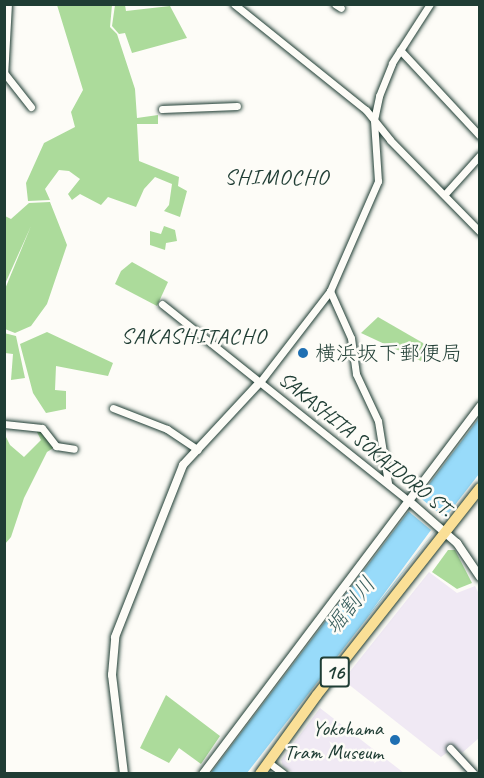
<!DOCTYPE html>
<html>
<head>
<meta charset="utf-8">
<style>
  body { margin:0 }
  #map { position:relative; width:484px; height:778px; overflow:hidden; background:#fdfcf7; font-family:Caveat,"Klee One",sans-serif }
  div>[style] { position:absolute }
  .built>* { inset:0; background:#f0e9f4 }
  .green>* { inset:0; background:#acdb9b }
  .water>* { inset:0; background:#98dbfa }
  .pier>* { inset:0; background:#fdfcf7 }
  .roads { filter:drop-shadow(0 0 2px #1f3d34) drop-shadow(0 0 2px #1f3d34) }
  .minor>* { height:7px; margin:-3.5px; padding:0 3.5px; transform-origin:3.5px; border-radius:3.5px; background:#fdfcf7 }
  .tertiary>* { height:8px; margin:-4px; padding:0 4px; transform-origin:4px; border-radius:4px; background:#fdfcf7 }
  .trunk>* { height:10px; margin:-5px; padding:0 5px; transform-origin:5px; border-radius:5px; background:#fadf96 }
  .dots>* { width:16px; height:16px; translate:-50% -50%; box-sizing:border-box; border:3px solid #fdfcf7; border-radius:50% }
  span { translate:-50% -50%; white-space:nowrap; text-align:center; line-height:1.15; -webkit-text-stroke:5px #fdfcf7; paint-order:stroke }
  .shield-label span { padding:2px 4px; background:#fdfcf7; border:2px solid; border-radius:4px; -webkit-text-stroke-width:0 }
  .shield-label { font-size:20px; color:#1f3d34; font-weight:700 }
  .poi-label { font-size:21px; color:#1f3d34 }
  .left { translate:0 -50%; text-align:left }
  .right { translate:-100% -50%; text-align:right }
  .street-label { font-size:21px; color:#1f3d34 }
  .neighbourhood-label { font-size:22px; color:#1f3d34; letter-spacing:1.5px }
  .water-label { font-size:22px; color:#375d5c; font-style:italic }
  .frame { position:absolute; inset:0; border:6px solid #1f3d34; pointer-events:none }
</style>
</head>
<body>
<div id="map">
  <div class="built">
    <div style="clip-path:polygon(429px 572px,457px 593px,475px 586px,480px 596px,479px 738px,462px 753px,479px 773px,466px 773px,448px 752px,441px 757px,343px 680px)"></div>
    <div style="clip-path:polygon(320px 708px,404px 773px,293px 773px,283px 766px,281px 760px)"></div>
  </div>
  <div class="green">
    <div style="clip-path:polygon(57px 5px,112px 5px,110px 27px,117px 34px,135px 89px,137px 118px,158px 115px,158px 124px,137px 124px,139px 161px,179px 177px,178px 186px,187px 191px,180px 217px,164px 211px,169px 205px,172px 184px,155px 177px,144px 189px,136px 207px,108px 197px,101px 205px,80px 194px,72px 200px,68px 194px,80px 179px,69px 171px,59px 170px,45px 189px,50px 200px,28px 201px,26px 183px,44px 143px,75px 127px,71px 112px,83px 90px)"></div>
    <div style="clip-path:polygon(115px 5px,125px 5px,126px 11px,170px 6px,187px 38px,132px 53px,125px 33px,119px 34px,112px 26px)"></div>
    <div style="clip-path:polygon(50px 202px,67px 245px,47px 304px,31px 326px,15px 333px,5px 329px,5px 289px,31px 226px,5px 284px,5px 216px,11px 219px,29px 203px)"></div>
    <div style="clip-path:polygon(164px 226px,175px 230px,177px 241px,166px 243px,165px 250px,150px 245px,150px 231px,161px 234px)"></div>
    <div style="clip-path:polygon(132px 262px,168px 282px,157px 306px,115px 284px,121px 271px)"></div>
    <div style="clip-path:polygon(378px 317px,430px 347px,421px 361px,361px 333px)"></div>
    <div style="clip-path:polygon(47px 332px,113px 363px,108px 376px,56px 366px,55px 390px,66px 391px,66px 409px,46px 413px,33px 393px,20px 344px)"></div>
    <div style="clip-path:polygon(4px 333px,16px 336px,25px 378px,11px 380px,13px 354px,5px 353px)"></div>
    <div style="clip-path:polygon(35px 428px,45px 432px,55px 447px,47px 452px,24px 498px,11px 537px,5px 544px,4px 433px,10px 445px,24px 457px,41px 440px)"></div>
    <div style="clip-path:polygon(448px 550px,455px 550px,472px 583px,457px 589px,432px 572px)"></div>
    <div style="clip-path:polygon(166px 695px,220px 736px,201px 764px,179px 748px,169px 763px,140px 748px)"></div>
  </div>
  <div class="water">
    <div style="clip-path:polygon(479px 418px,479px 474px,247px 773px,210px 774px)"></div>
  </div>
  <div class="pier">
    <div style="clip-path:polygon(418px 496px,445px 518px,367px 617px,431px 530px,407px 510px)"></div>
  </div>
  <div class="roads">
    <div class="minor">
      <div style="left:234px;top:4px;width:169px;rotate:38.8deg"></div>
      <div style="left:366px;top:110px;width:38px;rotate:51deg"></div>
      <div style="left:390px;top:140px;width:129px;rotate:45.6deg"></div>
      <div style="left:335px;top:4px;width:7px;rotate:34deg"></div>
      <div style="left:400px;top:50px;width:117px;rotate:47.1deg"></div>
      <div style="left:5px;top:74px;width:42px;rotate:51.8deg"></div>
      <div style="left:4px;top:77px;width:73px;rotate:-86.9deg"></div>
      <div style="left:162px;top:109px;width:75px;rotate:-2.3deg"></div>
      <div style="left:445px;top:194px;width:52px;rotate:-48.1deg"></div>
      <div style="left:330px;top:291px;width:51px;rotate:65.9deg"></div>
      <div style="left:351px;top:338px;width:36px;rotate:82deg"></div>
      <div style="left:356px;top:374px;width:52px;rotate:64.9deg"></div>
      <div style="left:378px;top:421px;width:63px;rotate:80.8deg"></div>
      <div style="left:162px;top:304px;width:316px;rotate:38.6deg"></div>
      <div style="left:260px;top:382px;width:115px;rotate:-52.4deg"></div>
      <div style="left:330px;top:291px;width:120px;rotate:-66.4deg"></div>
      <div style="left:378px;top:181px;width:61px;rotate:-93.8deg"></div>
      <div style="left:374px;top:120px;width:25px;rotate:-78deg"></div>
      <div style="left:379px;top:96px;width:35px;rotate:-68deg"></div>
      <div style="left:392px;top:63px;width:70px;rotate:-57.2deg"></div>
      <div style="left:113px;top:408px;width:58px;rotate:21.3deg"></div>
      <div style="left:167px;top:429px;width:37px;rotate:34deg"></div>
      <div style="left:4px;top:424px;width:38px;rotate:6deg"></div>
      <div style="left:42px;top:428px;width:23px;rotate:52deg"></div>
      <div style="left:56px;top:446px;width:18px;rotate:9deg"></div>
      <div style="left:450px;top:748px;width:35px;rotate:47deg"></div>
      <div style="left:268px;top:762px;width:20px;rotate:37deg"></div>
    </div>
    <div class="tertiary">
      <div style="left:409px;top:501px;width:64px;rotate:41.2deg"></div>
      <div style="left:457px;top:543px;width:41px;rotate:55.9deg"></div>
      <div style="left:124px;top:774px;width:100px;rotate:-96.9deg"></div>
      <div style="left:112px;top:675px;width:38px;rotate:-85deg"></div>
      <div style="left:115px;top:637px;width:185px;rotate:-68.4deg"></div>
      <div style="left:183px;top:465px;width:113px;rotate:-47.1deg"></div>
      <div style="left:203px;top:774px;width:461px;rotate:-53deg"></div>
    </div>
    <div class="trunk">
      <div style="left:260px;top:774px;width:97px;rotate:-54.2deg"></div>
      <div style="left:317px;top:695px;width:263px;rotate:-51.8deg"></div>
    </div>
  </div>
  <div class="dots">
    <div style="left:303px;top:353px;background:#1f6fb2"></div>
    <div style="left:395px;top:740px;background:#1f6fb2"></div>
  </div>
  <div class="shield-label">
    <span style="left:335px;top:672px">16</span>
  </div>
  <div class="poi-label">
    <span class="left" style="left:315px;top:353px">横浜坂下郵便局</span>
    <span class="right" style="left:383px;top:740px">Yokohama<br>Tram Museum</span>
  </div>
  <div class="street-label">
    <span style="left:366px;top:444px;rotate:39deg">SAKASHITA SOKAIDORO ST.</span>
  </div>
  <div class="neighbourhood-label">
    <span style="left:277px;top:178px">SHIMOCHO</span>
    <span style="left:194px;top:337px">SAKASHITACHO</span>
  </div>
  <div class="water-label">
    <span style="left:351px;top:606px;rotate:-52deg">堀割川</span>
  </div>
  <div class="frame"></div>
</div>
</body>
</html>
